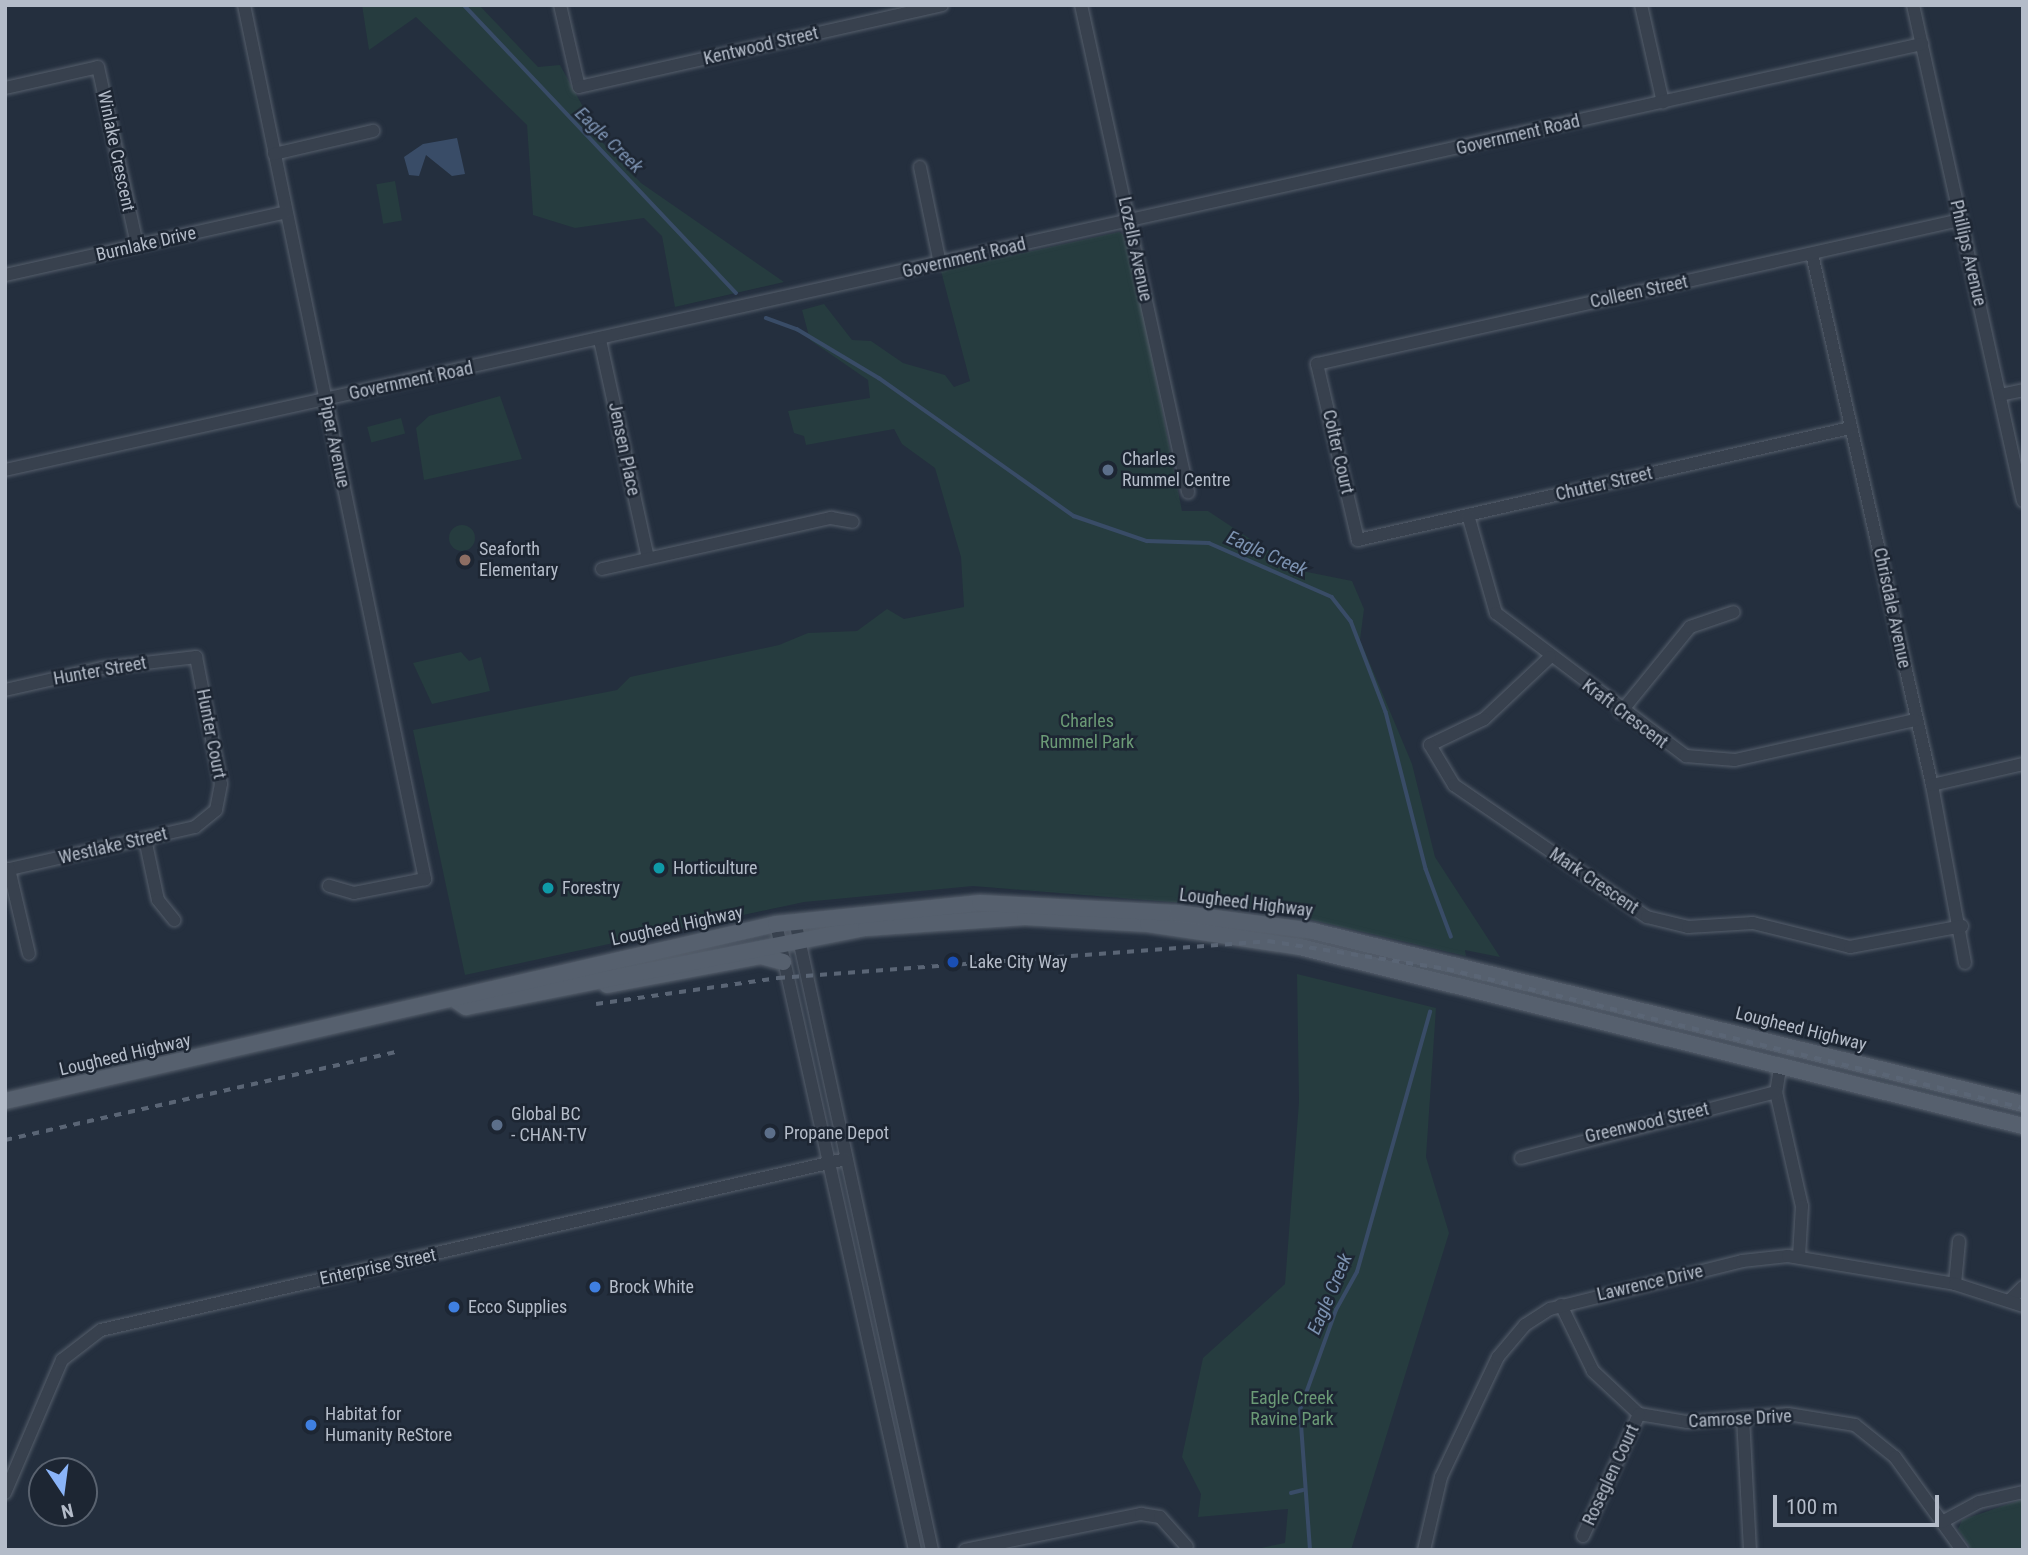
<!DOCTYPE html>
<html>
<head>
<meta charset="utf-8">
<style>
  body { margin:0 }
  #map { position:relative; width:2028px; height:1555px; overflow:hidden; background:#242f3e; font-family:"Roboto Condensed",sans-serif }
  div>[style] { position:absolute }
  .green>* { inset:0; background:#263c3f; transform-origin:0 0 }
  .round { border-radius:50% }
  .water>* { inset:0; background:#394c67 }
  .stream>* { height:3.5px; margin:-1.75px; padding:0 1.75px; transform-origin:1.75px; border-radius:1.75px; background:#394c67 }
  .roads { filter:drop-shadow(0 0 2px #565f6c) drop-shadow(0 0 2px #565f6c) }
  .minor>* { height:12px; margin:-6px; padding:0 6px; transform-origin:6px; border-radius:6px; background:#38414e }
  .major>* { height:16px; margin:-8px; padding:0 8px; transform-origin:8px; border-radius:8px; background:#56606e }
  .rail>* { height:3.5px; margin-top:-1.75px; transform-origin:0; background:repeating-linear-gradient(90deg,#5a6575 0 7px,transparent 0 14px) }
  .dots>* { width:19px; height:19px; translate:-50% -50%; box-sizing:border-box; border:4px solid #1d2633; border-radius:50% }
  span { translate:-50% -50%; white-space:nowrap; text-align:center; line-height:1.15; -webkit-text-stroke:5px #1d2633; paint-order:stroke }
  .street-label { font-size:18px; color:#b4bcc9 }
  .poi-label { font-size:18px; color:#b4bcc9 }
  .left { translate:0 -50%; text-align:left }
  .park-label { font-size:18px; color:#6b9a76 }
  .water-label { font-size:19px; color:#7c92b1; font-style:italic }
  .frame { position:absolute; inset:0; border:7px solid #b4bcc9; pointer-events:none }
  .north { position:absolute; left:28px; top:1457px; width:70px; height:70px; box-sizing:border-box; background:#1d2633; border:2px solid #59626f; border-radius:50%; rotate:167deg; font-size:19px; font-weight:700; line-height:28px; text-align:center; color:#b4bcc9 }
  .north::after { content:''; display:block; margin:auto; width:24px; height:32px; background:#8ab4f8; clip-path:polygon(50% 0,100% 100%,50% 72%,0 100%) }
  .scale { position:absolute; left:1773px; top:1495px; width:166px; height:32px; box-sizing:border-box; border:4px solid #b4bcc9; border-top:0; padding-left:9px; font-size:21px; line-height:24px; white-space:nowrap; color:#b4bcc9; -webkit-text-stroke:5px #1d2633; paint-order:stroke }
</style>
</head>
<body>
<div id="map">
  <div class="green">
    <div style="clip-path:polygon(362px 5px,479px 5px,538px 67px,560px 65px,603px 143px,641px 183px,784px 282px,675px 307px,662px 236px,644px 218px,575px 228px,533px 215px,527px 125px,416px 17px,369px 50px)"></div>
    <div style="left:395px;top:181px;width:40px;height:19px;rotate:80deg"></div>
    <div style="clip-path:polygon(1119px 232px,1128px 238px,1182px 511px,1208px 511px,1297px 570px,1352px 581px,1364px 609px,1360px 640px,1412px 764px,1435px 857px,1500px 957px,1465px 950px,1466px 956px,1269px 910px,973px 886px,804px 902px,465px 975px,413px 730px,617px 690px,630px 677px,779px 645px,808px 633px,857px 631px,887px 609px,904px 619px,964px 607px,961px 557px,935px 468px,902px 444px,894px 429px,806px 445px,804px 436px,794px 433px,788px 411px,870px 398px,868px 380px,810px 340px,802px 310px,824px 304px,852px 340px,871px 341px,903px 363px,945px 375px,954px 387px,970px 381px,941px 271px)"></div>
    <div style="clip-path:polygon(500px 396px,522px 459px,424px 480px,416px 428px,429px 416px)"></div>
    <div style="left:401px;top:418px;width:16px;height:35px;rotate:75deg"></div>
    <div class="round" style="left:449px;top:525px;width:26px;height:26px"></div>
    <div style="clip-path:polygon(461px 652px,469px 661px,481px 657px,490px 691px,432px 704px,413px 663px)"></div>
    <div style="clip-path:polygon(1297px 974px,1436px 1008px,1426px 1157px,1449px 1233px,1351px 1550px,1251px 1550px,1285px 1543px,1288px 1509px,1198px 1517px,1201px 1494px,1182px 1457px,1203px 1358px,1285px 1284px,1299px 1102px)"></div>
    <div style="clip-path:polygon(2023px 1499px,2023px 1550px,1972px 1550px,1958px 1529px,1962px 1520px)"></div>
  </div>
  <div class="water">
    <div style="clip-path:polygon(457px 138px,465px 174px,452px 176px,426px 155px,419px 176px,409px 175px,404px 157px,423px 144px)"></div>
  </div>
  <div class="stream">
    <div style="left:464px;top:5px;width:396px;rotate:46.6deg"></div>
    <div style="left:766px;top:318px;width:33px;rotate:20deg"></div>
    <div style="left:797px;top:329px;width:96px;rotate:30.9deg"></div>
    <div style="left:879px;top:378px;width:239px;rotate:35.3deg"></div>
    <div style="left:1074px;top:516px;width:77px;rotate:18.9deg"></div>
    <div style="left:1147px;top:541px;width:62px;rotate:1.8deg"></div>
    <div style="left:1209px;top:543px;width:134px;rotate:23.7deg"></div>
    <div style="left:1332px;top:597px;width:31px;rotate:52deg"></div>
    <div style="left:1351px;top:621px;width:97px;rotate:69deg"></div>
    <div style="left:1386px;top:712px;width:162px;rotate:75.7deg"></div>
    <div style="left:1426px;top:869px;width:72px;rotate:69.5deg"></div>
    <div style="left:1291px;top:1493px;width:12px;rotate:-14deg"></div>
    <div style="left:1310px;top:1550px;width:140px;rotate:-94.1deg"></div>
    <div style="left:1300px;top:1410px;width:106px;rotate:-70.2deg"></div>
    <div style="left:1336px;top:1310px;width:43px;rotate:-61.1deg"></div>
    <div style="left:1357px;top:1272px;width:270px;rotate:-74.3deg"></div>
  </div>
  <div class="roads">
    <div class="minor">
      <div style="left:244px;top:5px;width:893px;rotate:78.3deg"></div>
      <div style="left:425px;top:879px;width:72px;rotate:168.8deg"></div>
      <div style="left:354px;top:893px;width:26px;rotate:-164deg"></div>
      <div style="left:560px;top:5px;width:84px;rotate:77deg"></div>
      <div style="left:579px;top:87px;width:372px;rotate:-12.7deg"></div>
      <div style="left:1081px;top:5px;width:499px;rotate:77.6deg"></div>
      <div style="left:1641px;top:5px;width:100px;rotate:77.3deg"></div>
      <div style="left:1913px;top:5px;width:508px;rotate:77.5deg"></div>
      <div style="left:5px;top:88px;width:95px;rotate:-12.7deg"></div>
      <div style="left:98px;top:67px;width:182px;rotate:77.6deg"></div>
      <div style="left:274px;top:154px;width:102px;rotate:-13.1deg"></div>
      <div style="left:920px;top:167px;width:99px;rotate:78.3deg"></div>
      <div style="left:1812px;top:254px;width:544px;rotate:77.27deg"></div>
      <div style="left:1932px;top:785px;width:181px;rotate:79.5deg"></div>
      <div style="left:5px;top:275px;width:288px;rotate:-12.6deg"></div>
      <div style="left:600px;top:340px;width:223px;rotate:77.6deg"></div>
      <div style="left:2000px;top:395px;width:24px;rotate:-12deg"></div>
      <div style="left:1850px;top:428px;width:505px;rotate:167.18deg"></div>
      <div style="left:1358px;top:540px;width:181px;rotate:-103.1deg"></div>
      <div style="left:1317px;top:364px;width:659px;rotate:-12.62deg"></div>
      <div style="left:5px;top:470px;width:1964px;rotate:-12.53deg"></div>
      <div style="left:1468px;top:515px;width:102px;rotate:74.1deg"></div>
      <div style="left:1496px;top:613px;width:238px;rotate:37deg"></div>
      <div style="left:1686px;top:756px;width:49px;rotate:4.7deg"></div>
      <div style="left:1735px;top:760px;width:185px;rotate:-12.5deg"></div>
      <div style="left:602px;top:569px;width:235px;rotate:-12.6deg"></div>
      <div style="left:831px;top:518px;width:22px;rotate:10deg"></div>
      <div style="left:1550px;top:657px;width:91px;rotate:136.8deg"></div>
      <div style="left:1484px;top:719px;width:60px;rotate:154.3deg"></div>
      <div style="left:1430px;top:745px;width:47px;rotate:59deg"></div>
      <div style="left:1454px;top:785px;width:234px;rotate:34.4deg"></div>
      <div style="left:1647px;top:917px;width:42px;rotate:13.7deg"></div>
      <div style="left:1688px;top:927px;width:65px;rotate:-3.5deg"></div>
      <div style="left:1753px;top:923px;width:100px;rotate:13.9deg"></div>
      <div style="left:1850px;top:947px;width:114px;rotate:-10.6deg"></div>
      <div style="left:5px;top:690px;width:99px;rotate:-12.8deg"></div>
      <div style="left:102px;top:668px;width:95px;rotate:-6.7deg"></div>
      <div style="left:196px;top:657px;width:129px;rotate:78.9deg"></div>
      <div style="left:221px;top:784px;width:26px;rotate:101deg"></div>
      <div style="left:216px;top:810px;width:27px;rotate:141deg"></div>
      <div style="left:195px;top:827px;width:195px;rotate:167.2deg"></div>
      <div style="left:1621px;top:712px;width:109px;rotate:-50.9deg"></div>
      <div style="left:1690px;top:627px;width:46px;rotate:-18.8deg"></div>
      <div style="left:1932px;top:785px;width:93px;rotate:-13deg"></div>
      <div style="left:145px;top:839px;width:62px;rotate:78deg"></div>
      <div style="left:158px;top:900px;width:26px;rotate:51deg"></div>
      <div style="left:9px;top:869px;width:87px;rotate:76.8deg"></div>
      <div style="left:795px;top:921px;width:644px;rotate:77.71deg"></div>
      <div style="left:776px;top:924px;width:641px;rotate:77.48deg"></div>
      <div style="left:1780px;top:1068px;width:24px;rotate:99deg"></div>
      <div style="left:1776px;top:1092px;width:117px;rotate:77.2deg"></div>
      <div style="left:1802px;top:1206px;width:50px;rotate:93.4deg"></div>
      <div style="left:1521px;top:1158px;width:263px;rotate:-14.5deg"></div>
      <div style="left:1955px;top:1284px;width:43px;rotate:-84.7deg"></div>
      <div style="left:2011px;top:1299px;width:17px;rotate:-45deg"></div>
      <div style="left:1561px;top:1305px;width:73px;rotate:64.1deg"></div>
      <div style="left:1593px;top:1371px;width:63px;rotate:43.1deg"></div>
      <div style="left:1639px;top:1414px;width:49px;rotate:9.5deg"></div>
      <div style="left:1687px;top:1422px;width:101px;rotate:-4.5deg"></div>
      <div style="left:1788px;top:1414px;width:68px;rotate:9.3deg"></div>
      <div style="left:1855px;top:1425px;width:51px;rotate:38.7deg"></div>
      <div style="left:1895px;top:1457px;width:115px;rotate:54.2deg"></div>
      <div style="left:1743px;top:1417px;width:133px;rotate:87deg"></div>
      <div style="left:5px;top:1493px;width:145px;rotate:-66.8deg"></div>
      <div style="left:62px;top:1360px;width:49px;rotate:-37.6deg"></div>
      <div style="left:101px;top:1330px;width:764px;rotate:-12.93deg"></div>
      <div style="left:1942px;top:1522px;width:42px;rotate:-28.4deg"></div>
      <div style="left:1979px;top:1502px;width:45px;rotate:-12.8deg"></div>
      <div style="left:1583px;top:1536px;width:134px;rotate:-65.3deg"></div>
      <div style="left:965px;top:1550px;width:180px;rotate:-11.6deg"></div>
      <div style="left:1141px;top:1514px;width:19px;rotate:9deg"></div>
      <div style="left:1160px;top:1517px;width:40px;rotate:48deg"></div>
      <div style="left:1424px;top:1550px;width:75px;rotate:-76.9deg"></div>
      <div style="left:1441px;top:1477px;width:133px;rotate:-64.6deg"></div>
      <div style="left:1498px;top:1357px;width:42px;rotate:-49.8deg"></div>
      <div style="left:1525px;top:1325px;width:30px;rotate:-33deg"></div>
      <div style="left:1550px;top:1309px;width:198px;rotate:-14deg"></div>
      <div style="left:1742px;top:1261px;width:46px;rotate:-6.2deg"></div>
      <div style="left:1788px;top:1256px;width:169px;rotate:9.5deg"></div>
      <div style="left:1955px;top:1284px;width:71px;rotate:17.9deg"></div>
    </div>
    <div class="major">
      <div style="left:607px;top:985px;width:157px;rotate:-10.7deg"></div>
      <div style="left:761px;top:956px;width:23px;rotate:15deg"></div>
      <div style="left:457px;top:1001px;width:11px;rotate:34deg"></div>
      <div style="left:466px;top:1007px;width:408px;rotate:-11.2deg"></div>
      <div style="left:866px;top:928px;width:159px;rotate:-4deg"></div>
      <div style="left:1025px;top:917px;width:123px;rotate:3.3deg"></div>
      <div style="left:1148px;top:924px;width:154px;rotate:8.6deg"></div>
      <div style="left:1300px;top:947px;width:745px;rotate:13.91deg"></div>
      <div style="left:5px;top:1101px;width:791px;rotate:-12.93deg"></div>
      <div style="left:776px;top:924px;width:205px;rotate:-5.9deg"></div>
      <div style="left:980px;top:903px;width:197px;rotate:2.9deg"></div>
      <div style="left:1177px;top:913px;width:137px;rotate:7.5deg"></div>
      <div style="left:1313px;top:931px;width:731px;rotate:13.69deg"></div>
    </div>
  </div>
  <div class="rail">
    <div style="left:596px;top:1004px;width:184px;rotate:-8.1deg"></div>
    <div style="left:778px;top:978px;width:491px;rotate:-4.3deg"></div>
    <div style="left:1268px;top:941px;width:181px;rotate:8.9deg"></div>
    <div style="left:1447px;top:969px;width:593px;rotate:13.57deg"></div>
    <div style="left:5px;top:1140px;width:405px;rotate:-12.7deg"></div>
  </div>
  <div class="dots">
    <div style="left:1108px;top:470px;background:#5c6f8a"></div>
    <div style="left:465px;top:560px;background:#8d6e63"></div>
    <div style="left:659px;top:868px;background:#0f9aa8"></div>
    <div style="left:548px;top:888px;background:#0f9aa8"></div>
    <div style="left:953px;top:962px;background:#1a4fb4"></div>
    <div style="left:497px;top:1125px;background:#5c6f8a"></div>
    <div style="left:770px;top:1133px;background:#5c6f8a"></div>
    <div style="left:595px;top:1287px;background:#3f7fe0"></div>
    <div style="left:454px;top:1307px;background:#3f7fe0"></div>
    <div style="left:311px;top:1425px;background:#3f7fe0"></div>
  </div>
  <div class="street-label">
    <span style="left:761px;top:46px;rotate:-13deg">Kentwood Street</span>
    <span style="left:1518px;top:135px;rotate:-13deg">Government Road</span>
    <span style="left:116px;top:151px;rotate:78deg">Winlake Crescent</span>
    <span style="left:146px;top:244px;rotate:-13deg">Burnlake Drive</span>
    <span style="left:1135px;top:249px;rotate:78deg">Lozells Avenue</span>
    <span style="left:1968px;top:253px;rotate:77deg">Phillips Avenue</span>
    <span style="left:964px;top:258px;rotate:-13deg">Government Road</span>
    <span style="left:1639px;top:292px;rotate:-12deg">Colleen Street</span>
    <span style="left:411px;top:381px;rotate:-12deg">Government Road</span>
    <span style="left:334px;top:442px;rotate:78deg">Piper Avenue</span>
    <span style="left:624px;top:449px;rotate:78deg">Jensen Place</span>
    <span style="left:1338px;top:452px;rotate:77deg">Colter Court</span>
    <span style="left:1604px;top:484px;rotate:-13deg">Chutter Street</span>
    <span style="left:1892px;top:608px;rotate:78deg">Chrisdale Avenue</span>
    <span style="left:100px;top:671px;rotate:-10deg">Hunter Street</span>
    <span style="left:1625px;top:714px;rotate:37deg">Kraft Crescent</span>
    <span style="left:211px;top:734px;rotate:79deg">Hunter Court</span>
    <span style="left:113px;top:846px;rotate:-13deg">Westlake Street</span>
    <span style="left:1594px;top:881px;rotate:34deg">Mark Crescent</span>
    <span style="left:1246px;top:903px;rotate:7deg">Lougheed Highway</span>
    <span style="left:677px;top:926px;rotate:-12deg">Lougheed Highway</span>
    <span style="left:1801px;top:1029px;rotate:14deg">Lougheed Highway</span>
    <span style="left:125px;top:1055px;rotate:-13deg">Lougheed Highway</span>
    <span style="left:1647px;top:1123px;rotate:-13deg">Greenwood Street</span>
    <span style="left:378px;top:1267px;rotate:-12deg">Enterprise Street</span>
    <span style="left:1650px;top:1283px;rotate:-13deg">Lawrence Drive</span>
    <span style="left:1740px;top:1419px;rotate:-3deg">Camrose Drive</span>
    <span style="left:1611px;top:1475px;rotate:-65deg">Roseglen Court</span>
  </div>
  <div class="poi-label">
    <span class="left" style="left:1122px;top:470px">Charles<br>Rummel Centre</span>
    <span class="left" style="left:479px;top:560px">Seaforth<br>Elementary</span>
    <span class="left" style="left:673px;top:868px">Horticulture</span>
    <span class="left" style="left:562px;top:888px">Forestry</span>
    <span class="left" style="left:969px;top:962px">Lake City Way</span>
    <span class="left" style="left:511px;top:1125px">Global BC<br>- CHAN-TV</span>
    <span class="left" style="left:784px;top:1133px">Propane Depot</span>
    <span class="left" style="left:609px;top:1287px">Brock White</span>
    <span class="left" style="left:468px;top:1307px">Ecco Supplies</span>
    <span class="left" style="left:325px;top:1425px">Habitat for<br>Humanity ReStore</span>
  </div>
  <div class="park-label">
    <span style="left:1087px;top:732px">Charles<br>Rummel Park</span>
    <span style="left:1292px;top:1409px">Eagle Creek<br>Ravine Park</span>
  </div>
  <div class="water-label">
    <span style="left:609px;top:140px;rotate:44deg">Eagle Creek</span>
    <span style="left:1267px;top:554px;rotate:24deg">Eagle Creek</span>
    <span style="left:1330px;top:1294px;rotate:-67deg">Eagle Creek</span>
  </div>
  <div class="frame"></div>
  <div class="north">N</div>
  <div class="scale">100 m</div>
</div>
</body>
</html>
